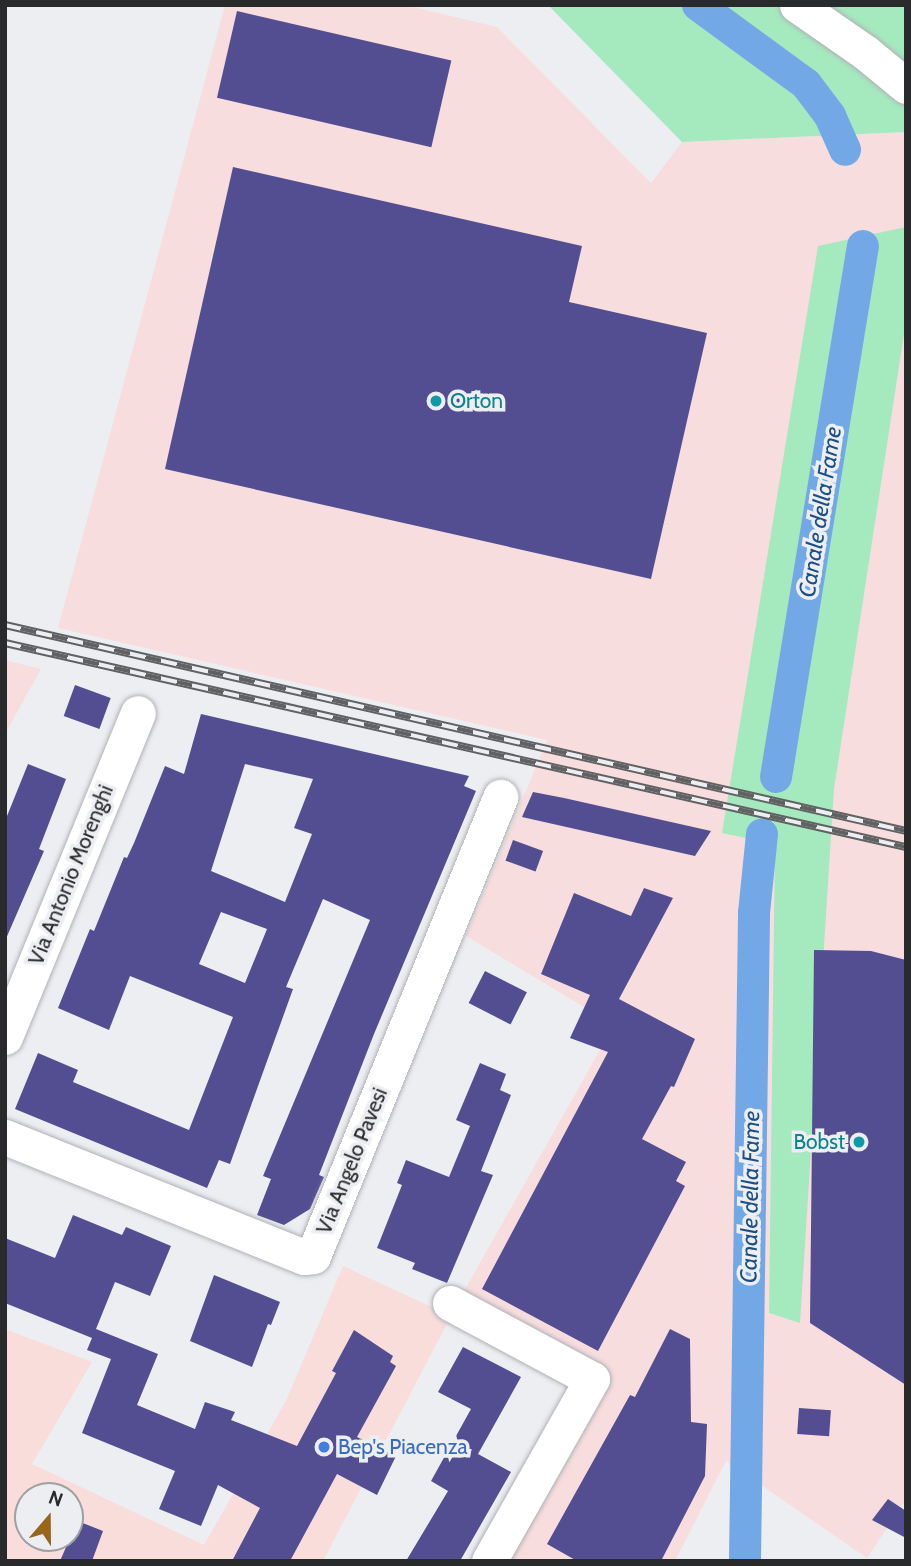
<!DOCTYPE html>
<html>
<head>
<meta charset="utf-8">
<style>
  body { margin:0 }
  #map { position:relative; width:911px; height:1566px; overflow:hidden; background:#edeef2; font-family:Cabin,sans-serif }
  div>[style] { position:absolute }
  .commercial>* { inset:0; background:#f8dddb }
  .industrial>* { inset:0; background:#f8ddde }
  .green>* { inset:0; background:#a5e9bf }
  .canal>* { height:32px; margin:-16px; padding:0 16px; transform-origin:16px; border-radius:16px; background:#73a8e7 }
  .building>* { inset:0; background:#534e91; transform-origin:0 0 }
  .roads { filter:drop-shadow(0 0 2px #b0b1b6) drop-shadow(0 0 2px #b0b1b6) }
  .minor>* { height:35px; margin:-17.5px; padding:0 17.5px; transform-origin:17.5px; border-radius:17.5px; background:#fff }
  .rail>* { height:8px; margin-top:-4px; transform-origin:0; background:repeating-linear-gradient(90deg,#edeef2 0 16px,#606163 0 32px); box-sizing:border-box; border-block:2px solid #606163 }
  .dots>* { width:19px; height:19px; translate:-50% -50%; box-sizing:border-box; border:4px solid #edeef2; border-radius:50% }
  span { translate:-50% -50%; white-space:nowrap; text-align:center; line-height:1.15; -webkit-text-stroke:7px #edeef2; paint-order:stroke }
  .culture-label { font-size:21px; color:#0d838f }
  .left { translate:0 -50%; text-align:left }
  .right { translate:-100% -50%; text-align:right }
  .street-label { font-size:21px; color:#292a2b }
  .shop-label { font-size:21px; color:#366cbe }
  .water-label { font-size:23px; color:#1a4f89; font-style:italic }
  .frame { position:absolute; inset:0; border:7px solid #292a2b; pointer-events:none }
  .north { position:absolute; left:14px; top:1482px; width:70px; height:70px; box-sizing:border-box; background:#edeef2; border:2px solid #9fa0a2; border-radius:50%; rotate:20deg; font-size:19px; font-weight:700; line-height:28px; text-align:center; color:#292a2b }
  .north::after { content:''; display:block; margin:auto; width:24px; height:32px; background:#98661a; clip-path:polygon(50% 0,100% 100%,50% 72%,0 100%) }
</style>
</head>
<body>
<div id="map">
  <div class="commercial">
    <div style="clip-path:polygon(evenodd,343px 1266px,451px 1316px,323px 1561px,5px 1561px,5px 1329px,92px 1362px,32px 1464px,204px 1545px,286px 1401px,343px 1266px,28px 1496px,70px 1496px,70px 1538px,28px 1538px,28px 1496px)"></div>
  </div>
  <div class="industrial">
    <div style="clip-path:polygon(225px 5px,405px 5px,497px 27px,651px 183px,682px 142px,906px 132px,906px 1500px,867px 1558px,726px 1461px,675px 1561px,500px 1559px,605px 1368px,463px 1293px,614px 1025px,466px 936px,547px 740px,58px 628px)"></div>
    <div style="clip-path:polygon(5px 660px,41px 669px,5px 734px)"></div>
  </div>
  <div class="green">
    <div style="clip-path:polygon(548px 5px,906px 5px,906px 132px,682px 142px)"></div>
    <div style="clip-path:polygon(906px 227px,906px 321px,834px 789px,800px 1323px,769px 1313px,775px 844px,722px 833px,818px 246px)"></div>
  </div>
  <div class="canal">
    <div style="left:698px;top:5px;width:134px;rotate:36.2deg"></div>
    <div style="left:806px;top:84px;width:40px;rotate:53deg"></div>
    <div style="left:830px;top:116px;width:37px;rotate:66deg"></div>
    <div style="left:776px;top:777px;width:538px;rotate:-80.7deg"></div>
    <div style="left:745px;top:1561px;width:648px;rotate:-89.2deg"></div>
    <div style="left:754px;top:913px;width:79px;rotate:-84.2deg"></div>
  </div>
  <div class="building">
    <div style="left:237px;top:11px;width:220px;height:89px;rotate:13deg"></div>
    <div style="clip-path:polygon(233px 167px,582px 246px,569px 302px,707px 333px,651px 579px,165px 469px)"></div>
    <div style="left:75px;top:685px;width:38px;height:33px;rotate:20deg"></div>
    <div style="clip-path:polygon(evenodd,201px 714px,469px 776px,464px 786px,476px 791px,374px 1034px,319px 1175px,324px 1177px,310px 1209px,284px 1225px,257px 1215px,271px 1179px,263px 1176px,370px 920px,323px 899px,286px 987px,293px 989px,230px 1164px,219px 1160px,207px 1188px,15px 1109px,38px 1053px,78px 1070px,73px 1082px,189px 1130px,233px 1017px,130px 976px,109px 1030px,58px 1008px,90px 929px,94px 931px,124px 857px,127px 858px,134px 843px,165px 766px,184px 774px,201px 714px,245px 764px,313px 779px,294px 828px,312px 834px,285px 902px,211px 871px,245px 764px,201px 714px,221px 912px,267px 929px,245px 983px,199px 964px,221px 912px)"></div>
    <div style="clip-path:polygon(28px 764px,66px 779px,39px 849px,44px 851px,5px 941px,5px 821px)"></div>
    <div style="clip-path:polygon(533px 792px,564px 798px,711px 831px,695px 856px,522px 817px)"></div>
    <div style="left:513px;top:840px;width:32px;height:22px;rotate:20deg"></div>
    <div style="clip-path:polygon(644px 888px,673px 898px,619px 999px,695px 1039px,674px 1087px,671px 1086px,642px 1139px,686px 1162px,676px 1181px,685px 1186px,598px 1351px,482px 1289px,608px 1052px,570px 1038px,590px 995px,541px 974px,574px 893px,631px 916px)"></div>
    <div style="clip-path:polygon(814px 950px,871px 951px,906px 960px,906px 1385px,810px 1323px)"></div>
    <div style="left:485px;top:971px;width:47px;height:36px;rotate:27deg"></div>
    <div style="clip-path:polygon(480px 1063px,506px 1074px,500px 1090px,511px 1095px,481px 1171px,493px 1175px,447px 1283px,412px 1269px,415px 1263px,377px 1248px,402px 1185px,397px 1183px,406px 1160px,449px 1177px,470px 1126px,456px 1120px)"></div>
    <div style="clip-path:polygon(73px 1215px,122px 1235px,126px 1227px,171px 1246px,150px 1296px,115px 1282px,96px 1329px,158px 1354px,137px 1405px,195px 1429px,205px 1402px,235px 1412px,231px 1420px,297px 1446px,336px 1373px,332px 1371px,354px 1330px,393px 1356px,390px 1362px,396px 1366px,357px 1437px,396px 1456px,377px 1495px,337px 1474px,290px 1561px,232px 1561px,260px 1508px,218px 1485px,201px 1526px,159px 1509px,175px 1471px,82px 1433px,111px 1359px,87px 1350px,92px 1338px,5px 1303px,5px 1238px,55px 1258px)"></div>
    <div style="clip-path:polygon(214px 1275px,280px 1302px,271px 1325px,268px 1324px,252px 1367px,190px 1341px)"></div>
    <div style="clip-path:polygon(670px 1329px,690px 1339px,691px 1422px,707px 1424px,705px 1476px,661px 1561px,577px 1561px,547px 1544px,630px 1395px,635px 1397px)"></div>
    <div style="clip-path:polygon(463px 1347px,521px 1377px,478px 1454px,511px 1472px,460px 1561px,406px 1561px,448px 1491px,431px 1481px,471px 1409px,438px 1392px)"></div>
    <div style="left:799px;top:1408px;width:32px;height:26px;rotate:4deg"></div>
    <div style="clip-path:polygon(888px 1499px,906px 1511px,906px 1538px,872px 1520px)"></div>
    <div style="clip-path:polygon(70px 1518px,103px 1531px,92px 1561px,60px 1561px,70px 1538px)"></div>
  </div>
  <div class="roads">
    <div class="minor">
      <div style="left:797px;top:5px;width:84px;rotate:34.8deg"></div>
      <div style="left:866px;top:53px;width:52px;rotate:39.5deg"></div>
      <div style="left:5px;top:1037px;width:350px;rotate:-67.7deg"></div>
      <div style="left:5px;top:1137px;width:322px;rotate:21.9deg"></div>
      <div style="left:304px;top:1257px;width:9px;rotate:-6deg"></div>
      <div style="left:313px;top:1256px;width:496px;rotate:-67.8deg"></div>
      <div style="left:450px;top:1303px;width:161px;rotate:28.2deg"></div>
      <div style="left:592px;top:1379px;width:209px;rotate:119.5deg"></div>
    </div>
  </div>
  <div class="rail">
    <div style="left:5px;top:625px;width:924px;rotate:12.88deg"></div>
    <div style="left:5px;top:643px;width:924px;rotate:12.76deg"></div>
  </div>
  <div class="dots">
    <div style="left:436px;top:401px;background:#0f9aa8"></div>
    <div style="left:859px;top:1142px;background:#0f9aa8"></div>
    <div style="left:324px;top:1447px;background:#3f7fe0"></div>
  </div>
  <div class="culture-label">
    <span class="left" style="left:450px;top:401px">Orton</span>
    <span class="right" style="left:845px;top:1142px">Bobst</span>
  </div>
  <div class="street-label">
    <span style="left:71px;top:875px;rotate:-68deg">Via Antonio Morenghi</span>
    <span style="left:352px;top:1161px;rotate:-68deg">Via Angelo Pavesi</span>
  </div>
  <div class="shop-label">
    <span class="left" style="left:338px;top:1447px">Bep's Piacenza</span>
  </div>
  <div class="water-label">
    <span style="left:820px;top:512px;rotate:-81deg">Canale della Fame</span>
    <span style="left:750px;top:1197px;rotate:-89deg">Canale della Fame</span>
  </div>
  <div class="frame"></div>
  <div class="north">N</div>
</div>
</body>
</html>
